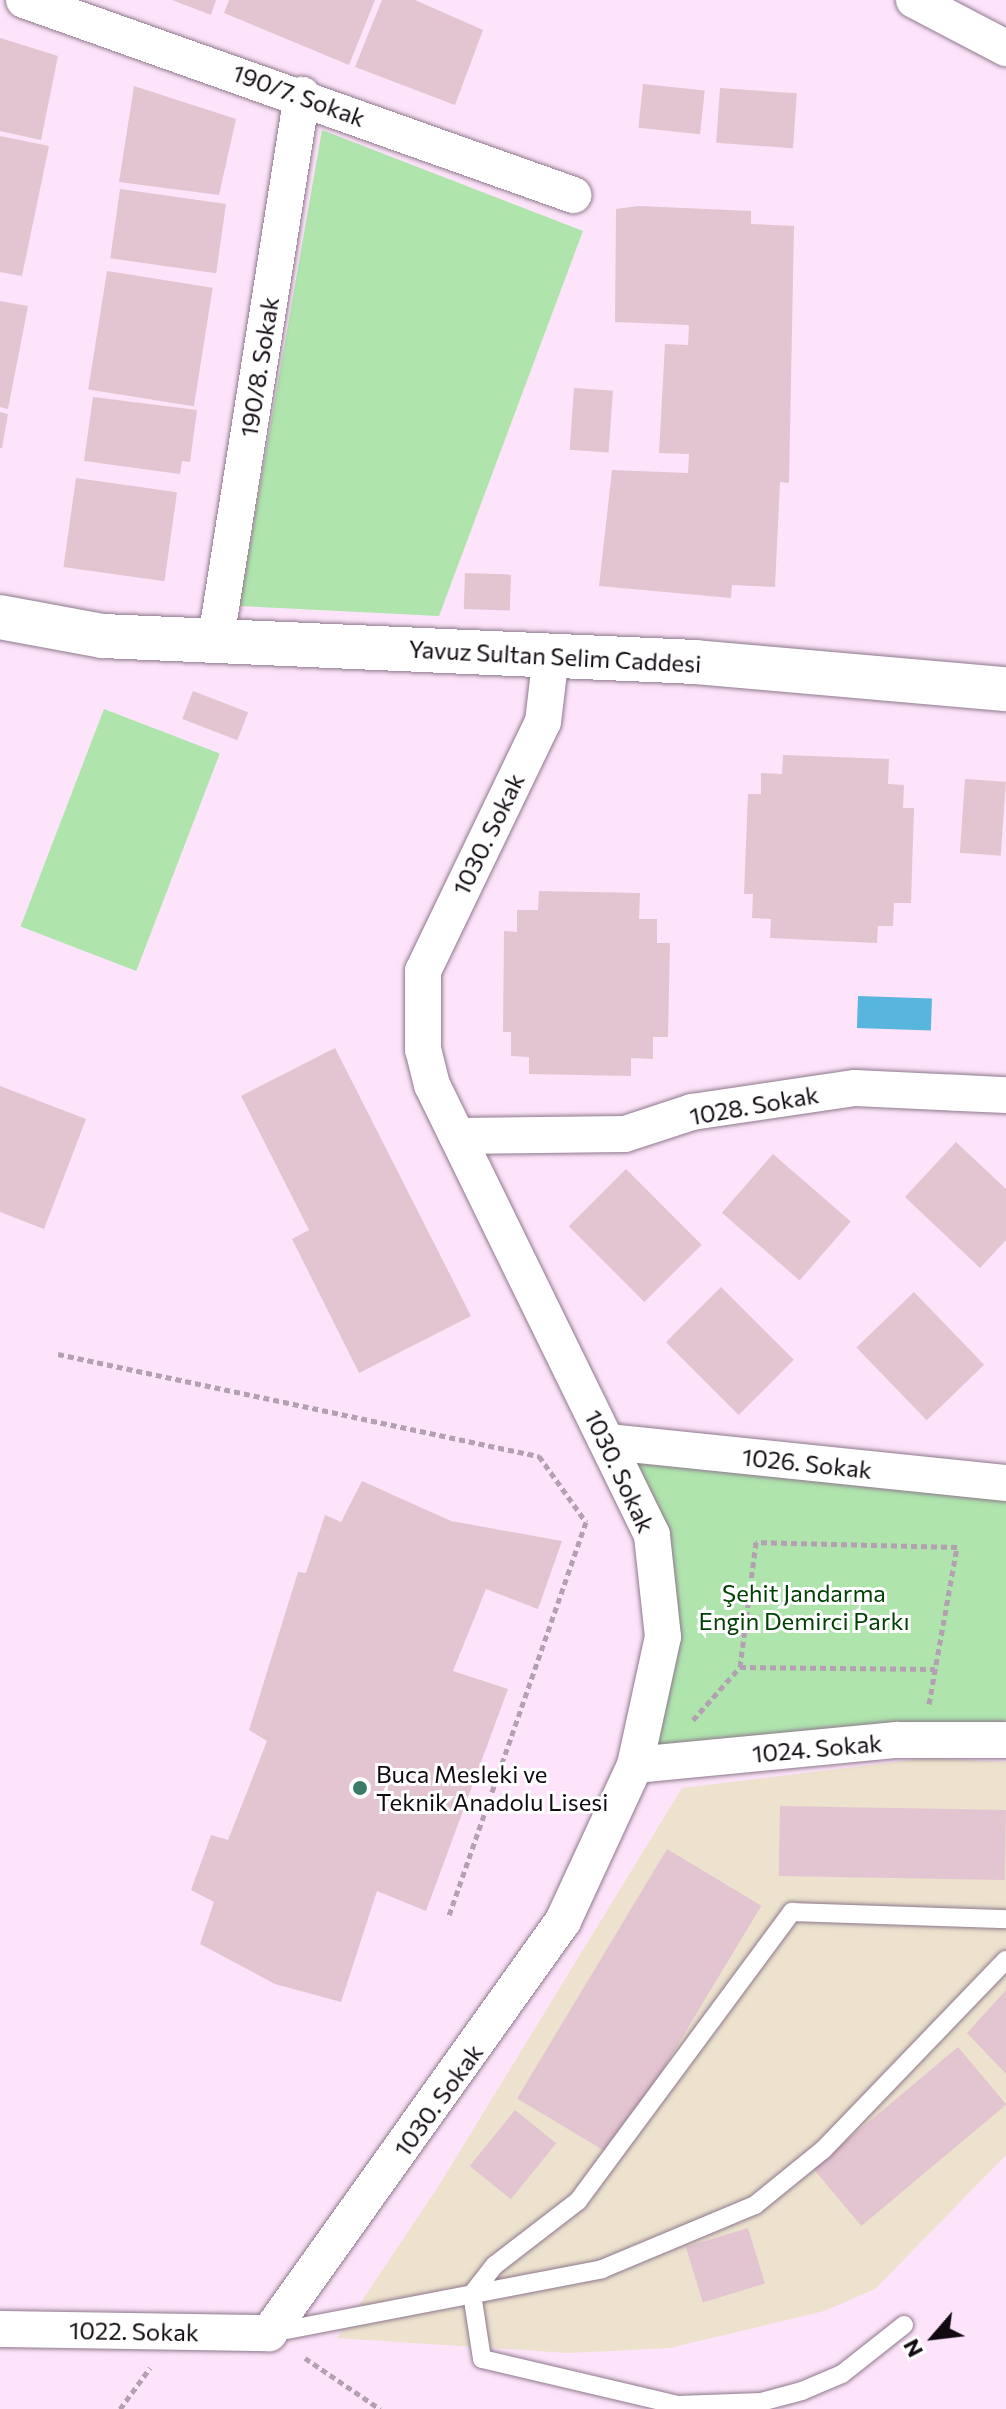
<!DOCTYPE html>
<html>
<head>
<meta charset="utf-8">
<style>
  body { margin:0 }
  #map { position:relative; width:1006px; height:2409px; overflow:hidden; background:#fde4fa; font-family:Commissioner,sans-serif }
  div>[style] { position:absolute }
  .industrial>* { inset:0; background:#ece2cd }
  .green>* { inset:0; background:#afe4ad; transform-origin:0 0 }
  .water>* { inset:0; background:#57b5de; transform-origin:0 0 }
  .building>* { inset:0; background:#e3c4d1; transform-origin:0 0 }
  .path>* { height:5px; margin-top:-2.5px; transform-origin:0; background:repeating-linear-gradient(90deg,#b3a0b1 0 6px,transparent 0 10px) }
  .roads { filter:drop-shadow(0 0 2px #8e788c) drop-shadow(0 0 2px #8e788c) }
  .service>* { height:18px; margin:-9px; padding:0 9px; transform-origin:9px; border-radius:9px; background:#fff }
  .minor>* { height:36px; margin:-18px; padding:0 18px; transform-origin:18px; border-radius:18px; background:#fff }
  .secondary>* { height:44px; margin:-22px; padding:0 22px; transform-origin:22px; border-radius:22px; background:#fff }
  .dots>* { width:22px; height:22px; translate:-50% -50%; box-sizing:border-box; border:4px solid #fff; border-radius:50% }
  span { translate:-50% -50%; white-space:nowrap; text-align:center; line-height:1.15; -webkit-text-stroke:6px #fff; paint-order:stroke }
  .street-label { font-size:24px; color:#110a11 }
  .park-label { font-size:24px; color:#004103 }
  .poi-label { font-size:24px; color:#110a11 }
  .left { translate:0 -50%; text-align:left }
  .north { position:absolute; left:894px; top:2297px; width:80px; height:80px; -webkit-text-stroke:6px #fff; paint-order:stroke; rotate:242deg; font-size:22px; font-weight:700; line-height:32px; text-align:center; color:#110a11 }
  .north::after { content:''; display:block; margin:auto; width:28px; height:36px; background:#110a11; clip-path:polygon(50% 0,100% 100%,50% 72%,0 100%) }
</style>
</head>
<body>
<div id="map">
  <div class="industrial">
    <div style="clip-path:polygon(928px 1758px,1006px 1762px,1006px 2155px,875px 2289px,824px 2311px,670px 2348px,568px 2353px,337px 2338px,438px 2187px,682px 1788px)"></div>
  </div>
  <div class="green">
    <div style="clip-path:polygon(322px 130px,583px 231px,439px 616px,239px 606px)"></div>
    <div style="left:104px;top:709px;width:124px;height:233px;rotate:21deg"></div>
    <div style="clip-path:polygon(609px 1442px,1006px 1483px,1006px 1718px,1000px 1740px,635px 1765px,663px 1637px)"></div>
  </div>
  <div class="water">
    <div style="left:858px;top:996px;width:74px;height:32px;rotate:2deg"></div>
  </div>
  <div class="building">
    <div style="clip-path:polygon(172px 0,216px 0,211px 15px)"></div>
    <div style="clip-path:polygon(229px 0,375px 0,349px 65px,224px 13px)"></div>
    <div style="clip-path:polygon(382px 0,415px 0,483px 30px,455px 105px,355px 67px)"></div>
    <div style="clip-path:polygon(0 38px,58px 56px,41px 140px,0 131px)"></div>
    <div style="left:643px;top:84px;width:62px;height:44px;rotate:6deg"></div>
    <div style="clip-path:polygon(134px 86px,236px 119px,219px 195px,119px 182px)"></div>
    <div style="left:720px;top:88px;width:77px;height:55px;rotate:4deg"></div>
    <div style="clip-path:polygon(0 136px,49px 146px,22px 276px,0 272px)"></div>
    <div style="left:120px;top:189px;width:107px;height:70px;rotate:8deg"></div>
    <div style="clip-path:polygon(639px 206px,751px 211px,751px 224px,794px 226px,789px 483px,780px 482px,775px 587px,732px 585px,731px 598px,599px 586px,612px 470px,688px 473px,689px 454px,659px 453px,665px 344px,688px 345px,689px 325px,615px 322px,616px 209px)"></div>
    <div style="left:107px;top:271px;width:107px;height:120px;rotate:9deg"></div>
    <div style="clip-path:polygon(0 301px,28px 306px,8px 409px,0 407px)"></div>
    <div style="left:574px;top:388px;width:39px;height:62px;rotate:4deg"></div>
    <div style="clip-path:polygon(93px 397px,197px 410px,190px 462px,182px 461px,180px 474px,84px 461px)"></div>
    <div style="clip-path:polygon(0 412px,8px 414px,2px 448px,0 448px)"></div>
    <div style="left:76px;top:478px;width:102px;height:90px;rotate:8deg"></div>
    <div style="left:465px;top:573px;width:46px;height:36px;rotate:2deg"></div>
    <div style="left:193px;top:691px;width:59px;height:30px;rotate:21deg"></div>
    <div style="clip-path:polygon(783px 755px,889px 759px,888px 784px,904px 785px,903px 808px,914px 808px,911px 903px,894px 903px,893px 926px,878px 926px,877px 943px,770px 938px,771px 919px,752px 918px,753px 894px,744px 894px,748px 794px,761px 794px,761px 773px,782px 774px)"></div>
    <div style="left:965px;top:779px;width:41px;height:74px;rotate:4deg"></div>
    <div style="clip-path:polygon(539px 891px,640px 893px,639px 919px,657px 919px,657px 943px,670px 943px,668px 1037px,653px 1037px,653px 1059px,631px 1058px,631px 1076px,529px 1074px,529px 1057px,511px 1056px,511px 1032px,503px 1032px,504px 931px,517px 932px,517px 910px,538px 910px)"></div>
    <div style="clip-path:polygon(335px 1048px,471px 1316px,359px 1373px,292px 1239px,309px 1230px,241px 1096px)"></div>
    <div style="clip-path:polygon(0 1086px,86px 1119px,44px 1229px,0 1212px)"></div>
    <div style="clip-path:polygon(956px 1142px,1006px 1189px,1006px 1240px,980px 1268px,905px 1197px)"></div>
    <div style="left:773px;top:1154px;width:103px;height:78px;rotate:41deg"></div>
    <div style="left:626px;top:1169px;width:107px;height:81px;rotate:45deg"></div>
    <div style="left:721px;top:1287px;width:103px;height:78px;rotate:45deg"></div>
    <div style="left:914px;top:1292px;width:101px;height:80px;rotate:46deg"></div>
    <div style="clip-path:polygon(362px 1481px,451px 1521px,562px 1541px,538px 1609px,486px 1589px,453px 1671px,508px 1689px,426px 1911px,377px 1891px,341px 2002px,275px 1984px,200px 1944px,214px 1902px,191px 1890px,211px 1835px,228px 1840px,267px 1741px,249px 1730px,298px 1572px,306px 1573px,325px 1515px,341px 1522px)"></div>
    <div style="left:780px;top:1806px;width:226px;height:70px;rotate:1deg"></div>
    <div style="left:667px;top:1849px;width:110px;height:291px;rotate:31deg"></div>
    <div style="clip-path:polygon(1006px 1990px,1006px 2074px,967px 2033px)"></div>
    <div style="left:958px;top:2047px;width:75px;height:189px;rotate:50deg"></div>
    <div style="left:515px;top:2110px;width:53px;height:72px;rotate:39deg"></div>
    <div style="left:748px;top:2228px;width:58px;height:65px;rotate:73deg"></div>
  </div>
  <div class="path">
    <div style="left:58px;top:1354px;width:492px;rotate:12deg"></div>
    <div style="left:539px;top:1456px;width:81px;rotate:54.5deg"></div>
    <div style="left:586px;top:1522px;width:420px;rotate:109.2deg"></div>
    <div style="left:929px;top:1704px;width:159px;rotate:-79.9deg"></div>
    <div style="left:957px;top:1547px;width:201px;rotate:-178.6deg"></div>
    <div style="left:756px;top:1542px;width:126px;rotate:97.3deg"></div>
    <div style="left:740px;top:1667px;width:195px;rotate:0.6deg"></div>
    <div style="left:693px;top:1720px;width:71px;rotate:-48.4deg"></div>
    <div style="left:305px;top:2358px;width:91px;rotate:34.2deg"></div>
    <div style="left:120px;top:2409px;width:51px;rotate:-53.8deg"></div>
  </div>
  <div class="roads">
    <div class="service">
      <div style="left:904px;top:2325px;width:79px;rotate:141.7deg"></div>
      <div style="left:842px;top:2374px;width:43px;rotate:157deg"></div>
      <div style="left:802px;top:2391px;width:42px;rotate:165deg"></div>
      <div style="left:761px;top:2402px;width:83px;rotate:177.9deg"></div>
      <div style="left:678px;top:2405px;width:201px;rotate:-166.8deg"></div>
      <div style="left:482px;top:2359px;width:66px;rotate:-98.7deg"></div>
      <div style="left:472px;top:2294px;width:37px;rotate:-52deg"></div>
      <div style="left:495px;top:2265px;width:105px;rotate:-37.6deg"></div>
      <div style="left:578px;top:2201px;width:360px;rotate:-53.5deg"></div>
      <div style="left:792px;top:1912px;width:214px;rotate:1.9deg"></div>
      <div style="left:271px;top:2333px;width:337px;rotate:-10.9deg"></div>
      <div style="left:602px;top:2269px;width:166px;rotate:-22.7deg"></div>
      <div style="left:755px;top:2205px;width:87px;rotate:-39deg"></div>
      <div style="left:823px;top:2150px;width:264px;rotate:-46.1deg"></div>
    </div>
    <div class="minor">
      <div style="left:24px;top:0;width:583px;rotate:19.55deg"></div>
      <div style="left:914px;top:0;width:104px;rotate:27.6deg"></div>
      <div style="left:216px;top:639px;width:551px;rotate:-81.02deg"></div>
      <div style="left:457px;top:1136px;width:168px;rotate:-0.7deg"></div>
      <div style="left:625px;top:1134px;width:71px;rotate:-18.2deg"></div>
      <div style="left:692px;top:1112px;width:165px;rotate:-8.4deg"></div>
      <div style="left:855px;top:1088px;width:151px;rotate:2.7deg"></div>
      <div style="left:609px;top:1442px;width:399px;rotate:5.9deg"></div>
      <div style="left:635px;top:1765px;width:263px;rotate:-5.5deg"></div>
      <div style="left:897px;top:1740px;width:109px"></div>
      <div style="left:0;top:2329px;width:269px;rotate:0.9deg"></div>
      <div style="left:269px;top:2333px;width:506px;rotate:-54.49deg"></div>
      <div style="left:563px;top:1921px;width:172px;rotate:-65.2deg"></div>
      <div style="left:635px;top:1765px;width:131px;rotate:-77.7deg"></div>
      <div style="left:663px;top:1637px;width:103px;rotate:-96.2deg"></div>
      <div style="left:652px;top:1535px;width:501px;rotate:-116.05deg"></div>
      <div style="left:432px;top:1085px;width:36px;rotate:-104deg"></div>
      <div style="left:423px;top:1050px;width:79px;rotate:-90deg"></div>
      <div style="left:423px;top:971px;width:276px;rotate:-64.3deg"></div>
      <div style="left:543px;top:722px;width:67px;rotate:-83.2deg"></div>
    </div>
    <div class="secondary">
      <div style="left:0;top:617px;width:105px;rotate:10.5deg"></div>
      <div style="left:103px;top:636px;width:593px;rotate:2.51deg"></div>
      <div style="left:695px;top:662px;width:312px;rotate:5deg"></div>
    </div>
  </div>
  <div class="dots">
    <div style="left:360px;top:1788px;background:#3d7b69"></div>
  </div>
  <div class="street-label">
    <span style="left:299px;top:95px;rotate:20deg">190/7. Sokak</span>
    <span style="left:259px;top:367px;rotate:-81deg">190/8. Sokak</span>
    <span style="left:555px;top:656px;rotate:3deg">Yavuz Sultan Selim Caddesi</span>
    <span style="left:488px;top:834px;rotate:-64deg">1030. Sokak</span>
    <span style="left:754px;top:1105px;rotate:-10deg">1028. Sokak</span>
    <span style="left:807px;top:1463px;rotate:6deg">1026. Sokak</span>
    <span style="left:620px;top:1471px;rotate:65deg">1030. Sokak</span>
    <span style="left:817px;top:1748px;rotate:-5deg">1024. Sokak</span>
    <span style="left:438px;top:2100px;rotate:-54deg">1030. Sokak</span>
    <span style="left:134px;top:2331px;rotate:1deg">1022. Sokak</span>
  </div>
  <div class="park-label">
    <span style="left:804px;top:1607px">Şehit Jandarma<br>Engin Demirci Parkı</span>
  </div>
  <div class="poi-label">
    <span class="left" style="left:376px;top:1788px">Buca Mesleki ve<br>Teknik Anadolu Lisesi</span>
  </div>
  <div class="north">N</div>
</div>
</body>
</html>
